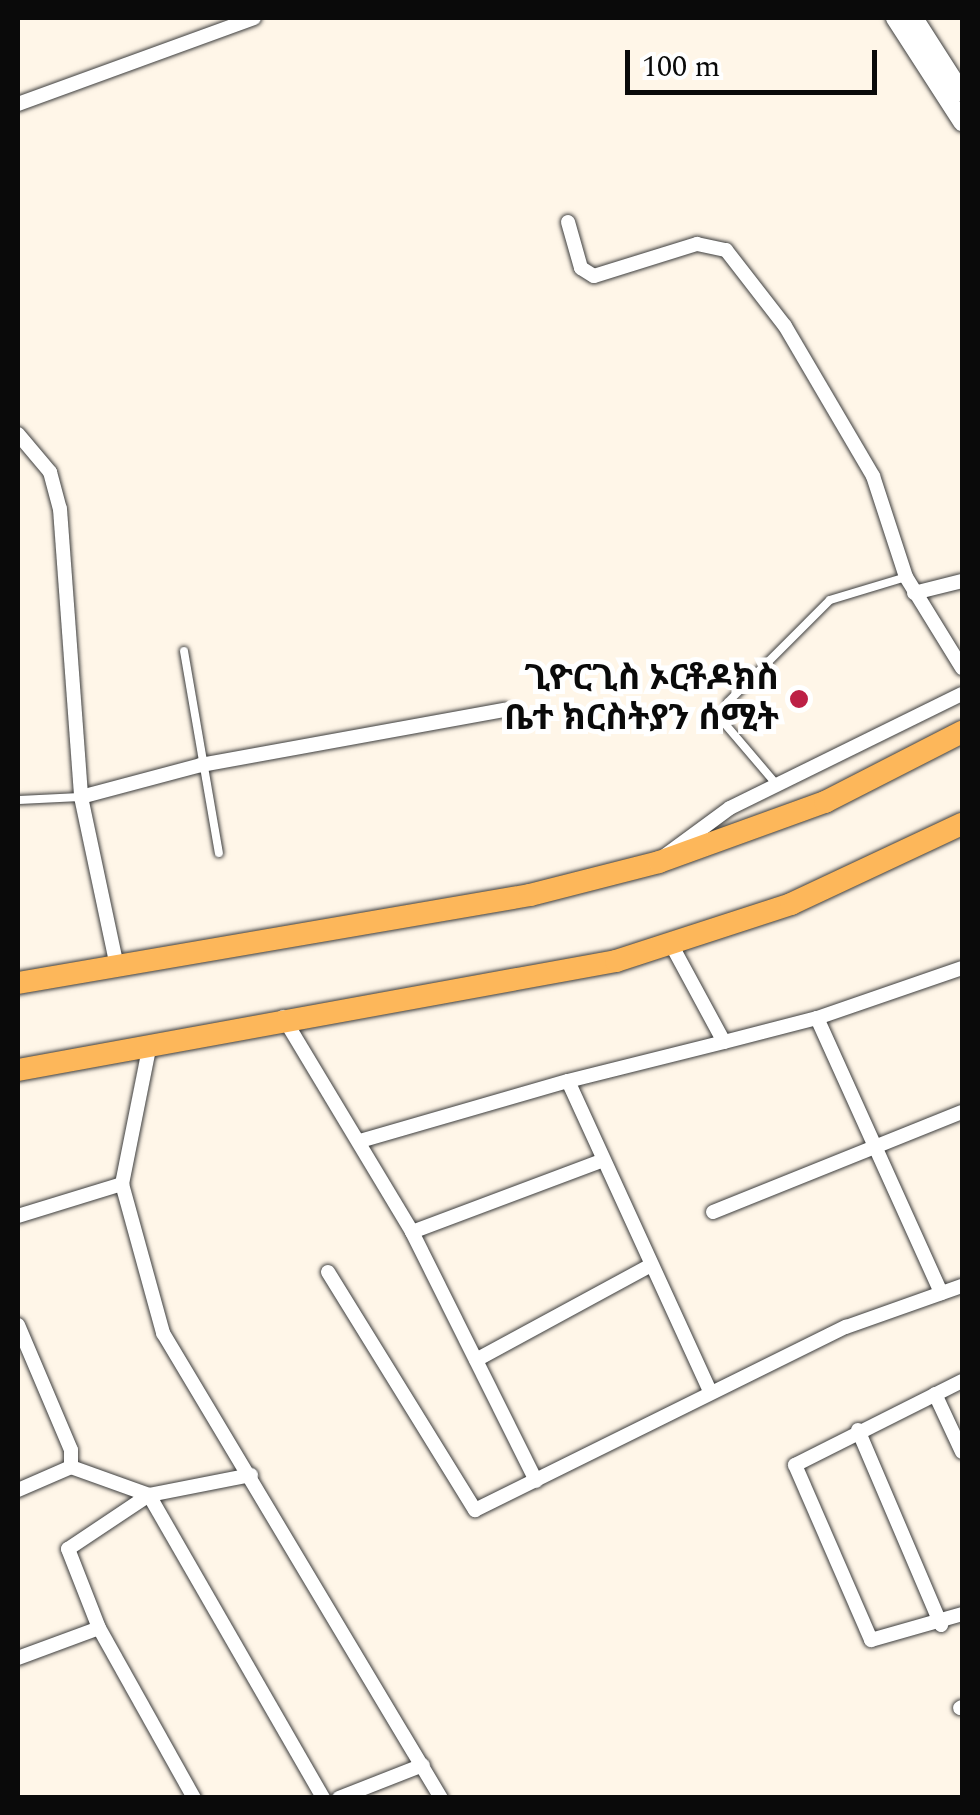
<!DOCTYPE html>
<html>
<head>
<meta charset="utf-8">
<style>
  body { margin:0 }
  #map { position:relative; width:980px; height:1815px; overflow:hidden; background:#fff6e8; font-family:Spectral,"Noto Sans Ethiopic",serif }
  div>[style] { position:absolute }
  .roads { filter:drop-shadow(0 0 2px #3d3d3d) drop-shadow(0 0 2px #3d3d3d) }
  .service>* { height:8px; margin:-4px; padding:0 4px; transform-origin:4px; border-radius:4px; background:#fff }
  .minor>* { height:14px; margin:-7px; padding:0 7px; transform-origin:7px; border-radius:7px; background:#fff }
  .tertiary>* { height:18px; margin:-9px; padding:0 9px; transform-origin:9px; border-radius:9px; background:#fff }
  .primary>* { height:22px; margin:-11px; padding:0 11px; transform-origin:11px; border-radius:11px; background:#fdb75a }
  .dots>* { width:28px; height:28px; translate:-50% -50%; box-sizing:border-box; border:5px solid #fff; border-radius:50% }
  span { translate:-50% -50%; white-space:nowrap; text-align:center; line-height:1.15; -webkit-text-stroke:10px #fff; paint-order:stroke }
  .poi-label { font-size:35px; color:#0a0a0a; font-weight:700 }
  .right { translate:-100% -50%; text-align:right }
  .frame { position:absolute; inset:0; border:20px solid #0a0a0a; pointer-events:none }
  .scale { position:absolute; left:625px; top:50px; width:252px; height:45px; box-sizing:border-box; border:5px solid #0a0a0a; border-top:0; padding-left:12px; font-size:30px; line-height:35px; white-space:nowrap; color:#0a0a0a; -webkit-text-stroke:8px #fff; paint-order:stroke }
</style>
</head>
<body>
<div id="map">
  <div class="roads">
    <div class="service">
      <div style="left:184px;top:651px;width:205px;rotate:80.2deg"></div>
      <div style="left:777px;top:785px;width:80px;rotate:-130.4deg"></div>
      <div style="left:725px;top:724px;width:22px;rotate:-82deg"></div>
      <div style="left:728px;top:702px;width:144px;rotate:-45deg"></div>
      <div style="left:830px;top:600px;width:79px;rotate:-16.8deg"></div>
      <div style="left:18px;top:800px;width:63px;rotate:-2.7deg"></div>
    </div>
    <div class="minor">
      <div style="left:18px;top:104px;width:251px;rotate:-20deg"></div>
      <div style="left:568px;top:222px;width:48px;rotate:74.2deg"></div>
      <div style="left:581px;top:268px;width:15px;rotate:32deg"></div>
      <div style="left:594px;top:276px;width:108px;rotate:-17.3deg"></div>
      <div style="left:697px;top:244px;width:30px;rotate:12deg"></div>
      <div style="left:726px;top:250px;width:96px;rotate:52.2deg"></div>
      <div style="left:785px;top:326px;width:174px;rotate:59.6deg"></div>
      <div style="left:873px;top:476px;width:106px;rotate:71.9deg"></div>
      <div style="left:906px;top:577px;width:107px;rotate:58.4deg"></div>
      <div style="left:18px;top:434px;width:50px;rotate:49.9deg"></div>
      <div style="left:50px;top:472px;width:38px;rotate:75deg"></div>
      <div style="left:60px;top:509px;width:289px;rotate:85.8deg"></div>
      <div style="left:81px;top:797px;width:168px;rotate:78deg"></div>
      <div style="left:914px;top:593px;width:49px;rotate:-14deg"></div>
      <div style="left:81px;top:797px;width:124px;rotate:-14.9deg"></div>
      <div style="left:201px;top:765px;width:309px;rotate:-10.3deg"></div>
      <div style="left:666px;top:855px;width:79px;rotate:-36.3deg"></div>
      <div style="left:730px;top:808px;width:258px;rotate:-26.2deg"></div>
      <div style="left:671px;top:944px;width:111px;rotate:61.6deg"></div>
      <div style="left:724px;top:1042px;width:161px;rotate:166deg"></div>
      <div style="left:568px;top:1081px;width:341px;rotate:65.4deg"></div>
      <div style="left:283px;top:1017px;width:251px;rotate:59deg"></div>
      <div style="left:412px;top:1232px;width:278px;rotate:63.5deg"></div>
      <div style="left:817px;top:1018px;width:153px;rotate:-19deg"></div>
      <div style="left:724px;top:1042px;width:96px;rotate:-14.5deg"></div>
      <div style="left:817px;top:1018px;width:302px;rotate:65.7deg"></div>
      <div style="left:360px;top:1141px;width:216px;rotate:-16.1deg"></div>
      <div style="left:122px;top:1184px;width:155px;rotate:74.6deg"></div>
      <div style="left:163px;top:1333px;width:542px;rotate:59.13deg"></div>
      <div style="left:713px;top:1212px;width:268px;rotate:-21.9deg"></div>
      <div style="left:18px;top:1216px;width:109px;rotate:-17.1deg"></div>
      <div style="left:122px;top:1184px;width:143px;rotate:-78.7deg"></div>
      <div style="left:412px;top:1232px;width:202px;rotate:-20.6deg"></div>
      <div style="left:328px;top:1272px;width:280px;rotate:58.3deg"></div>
      <div style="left:475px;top:1510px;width:414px;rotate:-26.3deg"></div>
      <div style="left:846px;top:1327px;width:123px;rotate:-19.5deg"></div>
      <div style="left:18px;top:1325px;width:136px;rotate:67deg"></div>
      <div style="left:71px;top:1450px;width:17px;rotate:90deg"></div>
      <div style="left:71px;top:1467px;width:58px;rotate:156.5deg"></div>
      <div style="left:476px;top:1360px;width:199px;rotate:-28.5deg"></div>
      <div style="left:962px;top:1381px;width:187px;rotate:153.3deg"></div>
      <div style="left:795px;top:1465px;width:191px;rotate:66.5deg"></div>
      <div style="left:871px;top:1640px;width:95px;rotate:-15.9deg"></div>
      <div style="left:935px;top:1394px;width:64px;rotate:65deg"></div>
      <div style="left:858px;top:1430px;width:212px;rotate:66.9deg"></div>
      <div style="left:71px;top:1467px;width:83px;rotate:19.7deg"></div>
      <div style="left:149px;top:1495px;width:349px;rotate:60.1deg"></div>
      <div style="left:18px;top:1658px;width:86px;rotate:-20.3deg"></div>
      <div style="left:960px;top:1708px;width:2px;rotate:-27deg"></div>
      <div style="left:194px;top:1798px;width:195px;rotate:-119.2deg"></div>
      <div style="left:99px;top:1628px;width:85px;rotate:-111.4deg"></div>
      <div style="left:68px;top:1549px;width:97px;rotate:-33.7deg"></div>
      <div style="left:149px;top:1495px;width:104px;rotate:-11.1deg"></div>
      <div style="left:339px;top:1798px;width:90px;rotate:-21.4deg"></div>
    </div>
    <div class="tertiary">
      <div style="left:895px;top:18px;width:124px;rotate:57.2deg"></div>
      <div style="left:914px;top:18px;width:89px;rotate:57.4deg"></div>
    </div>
    <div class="primary">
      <div style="left:18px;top:983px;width:520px;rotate:-9.75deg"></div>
      <div style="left:530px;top:895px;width:133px;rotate:-14.3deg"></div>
      <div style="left:659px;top:862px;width:177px;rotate:-19.9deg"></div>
      <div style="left:825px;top:802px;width:154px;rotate:-27.1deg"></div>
      <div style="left:18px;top:1070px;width:608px;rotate:-10.33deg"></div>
      <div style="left:616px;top:961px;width:184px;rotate:-18deg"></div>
      <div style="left:791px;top:904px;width:189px;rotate:-25.1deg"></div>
    </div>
  </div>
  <div class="dots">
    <div style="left:799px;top:699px;background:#bd2045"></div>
  </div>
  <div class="poi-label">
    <span class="right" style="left:779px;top:699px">ጊዮርጊስ ኦርቶዶክስ<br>ቤተ ክርስትያን ሰሚት</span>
  </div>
  <div class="frame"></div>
  <div class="scale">100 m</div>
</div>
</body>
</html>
